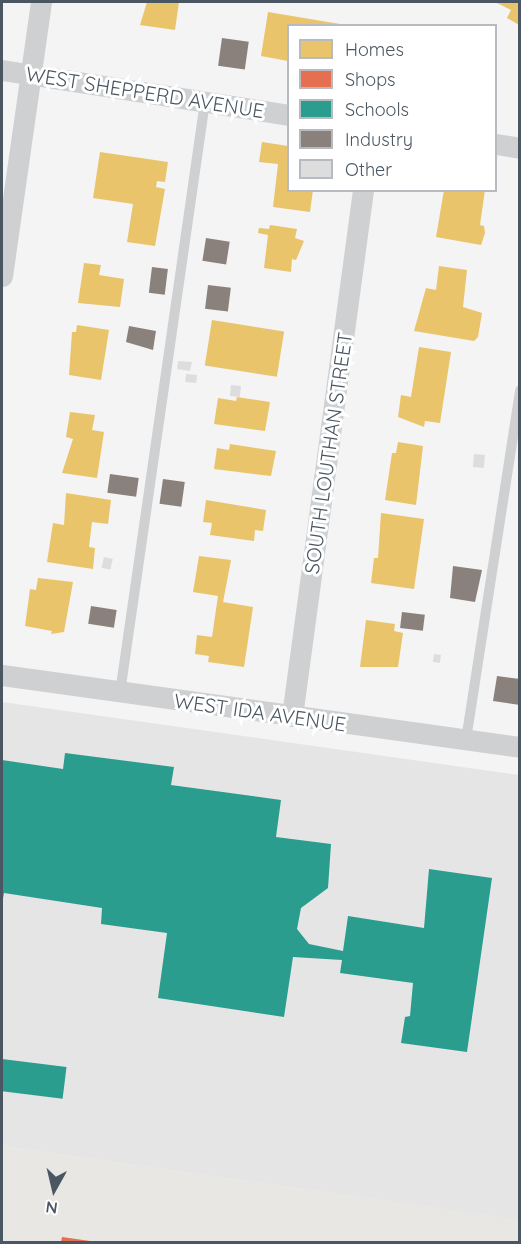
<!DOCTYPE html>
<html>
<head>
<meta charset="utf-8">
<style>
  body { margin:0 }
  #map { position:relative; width:521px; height:1244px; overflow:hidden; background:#f4f4f4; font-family:Quicksand,sans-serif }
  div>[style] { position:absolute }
  .commercial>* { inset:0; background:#e8e7e3 }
  .education>* { inset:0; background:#e6e5e6 }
  .homes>* { inset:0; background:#e9c46a; transform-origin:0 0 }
  .shops>* { inset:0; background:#e76f51 }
  .schools>* { inset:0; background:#2a9d8f; transform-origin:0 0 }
  .industry>* { inset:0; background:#8a817c; transform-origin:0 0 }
  .building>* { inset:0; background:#ddddde; transform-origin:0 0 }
  .lane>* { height:10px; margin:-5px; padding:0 5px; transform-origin:5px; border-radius:5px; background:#ced0d2 }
  .street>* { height:21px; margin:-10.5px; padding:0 10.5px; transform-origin:10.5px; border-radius:10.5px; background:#ced0d2 }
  span { translate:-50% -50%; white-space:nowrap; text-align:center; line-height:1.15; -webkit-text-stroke:6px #fff; paint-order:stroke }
  .street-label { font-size:20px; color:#4a5661 }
  .frame { position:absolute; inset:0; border:3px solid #4a5661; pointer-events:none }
  .legend { position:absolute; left:287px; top:24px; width:210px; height:168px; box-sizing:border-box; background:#fff; border:2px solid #b7bbc0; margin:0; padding:8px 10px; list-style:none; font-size:18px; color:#4a5661 }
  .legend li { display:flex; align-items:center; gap:12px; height:30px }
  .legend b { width:30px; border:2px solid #b7bbc0 }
  .north { position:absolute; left:24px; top:1160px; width:60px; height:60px; -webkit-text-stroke:4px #fff; paint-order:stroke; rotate:188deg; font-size:16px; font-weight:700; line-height:24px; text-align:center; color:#4a5661 }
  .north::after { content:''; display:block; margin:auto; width:21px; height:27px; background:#4a5661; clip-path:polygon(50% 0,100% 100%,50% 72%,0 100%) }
</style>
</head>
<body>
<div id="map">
  <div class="commercial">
    <div style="clip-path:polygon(2px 1146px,520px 1220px,519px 1242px,2px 1242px)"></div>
  </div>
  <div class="education">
    <div style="clip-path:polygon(2px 702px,519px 775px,519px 1220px,2px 1146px)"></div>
  </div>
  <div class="homes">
    <div style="clip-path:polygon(147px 2px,179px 2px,175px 30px,140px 25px)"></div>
    <div style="clip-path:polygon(495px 2px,520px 2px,519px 25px,507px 18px,511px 10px)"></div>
    <div style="clip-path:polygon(268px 12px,340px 24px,340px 26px,288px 26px,288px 61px,261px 56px)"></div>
    <div style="clip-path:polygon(262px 142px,288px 146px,288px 190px,313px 190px,310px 212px,273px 207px,278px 164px,259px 162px)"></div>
    <div style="clip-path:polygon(100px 152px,168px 162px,165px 182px,157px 181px,156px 187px,165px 189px,155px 246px,127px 242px,133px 204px,93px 198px)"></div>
    <div style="clip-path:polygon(444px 190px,485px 190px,480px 225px,484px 226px,485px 233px,481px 245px,436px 237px)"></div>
    <div style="clip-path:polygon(270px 225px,297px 229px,295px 238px,304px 241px,296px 260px,292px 259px,291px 272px,264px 268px,268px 235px,258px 233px,259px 228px,269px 229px)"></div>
    <div style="clip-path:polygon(84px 263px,101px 265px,99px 275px,124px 279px,120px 307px,78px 303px)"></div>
    <div style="clip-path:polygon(439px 266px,467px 270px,463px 307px,482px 313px,478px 337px,474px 341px,414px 331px,426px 288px,436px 290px)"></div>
    <div style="left:212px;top:320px;width:73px;height:46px;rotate:9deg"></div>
    <div style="clip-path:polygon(77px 325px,109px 330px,101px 380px,69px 375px,72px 332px,76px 332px)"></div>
    <div style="clip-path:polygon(419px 347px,451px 352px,440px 423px,425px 421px,424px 427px,398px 417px,401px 395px,411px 397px)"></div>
    <div style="clip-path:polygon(237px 397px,270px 402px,265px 431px,214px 424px,218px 398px,236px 401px)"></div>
    <div style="clip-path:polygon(70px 412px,95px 415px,92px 430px,104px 432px,97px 478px,62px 473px,73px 439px,66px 437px)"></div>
    <div style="clip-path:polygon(398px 442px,423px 446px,416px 505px,385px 500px,392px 453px,396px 453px)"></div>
    <div style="clip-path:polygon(230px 444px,276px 451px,271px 476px,214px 469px,217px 448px,229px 450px)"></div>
    <div style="clip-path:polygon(66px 493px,111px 500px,108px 524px,92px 522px,89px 547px,95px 548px,93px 569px,47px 562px,53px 523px,64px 525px)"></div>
    <div style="clip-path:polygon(206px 500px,266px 510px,263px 531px,255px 530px,254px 541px,210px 535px,212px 523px,203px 522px)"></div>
    <div style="clip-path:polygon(381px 513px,424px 519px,414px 589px,371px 583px,374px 558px,378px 558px)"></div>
    <div style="clip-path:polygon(199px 556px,231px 560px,223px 602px,253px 607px,244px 667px,208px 662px,209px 656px,195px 654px,197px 635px,212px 637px,218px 596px,193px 592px)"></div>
    <div style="clip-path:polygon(38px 578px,73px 582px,64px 632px,51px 634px,52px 631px,25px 626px,30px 589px,36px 590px)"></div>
    <div style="clip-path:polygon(366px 620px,395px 624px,394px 631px,403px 633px,398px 667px,360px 667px)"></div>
  </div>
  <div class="shops">
    <div style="clip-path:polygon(62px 1237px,90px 1241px,90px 1242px,61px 1242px)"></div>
  </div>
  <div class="schools">
    <div style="clip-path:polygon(65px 753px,174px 767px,171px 785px,281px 800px,276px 837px,331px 844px,328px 888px,301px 908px,297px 929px,309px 944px,343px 951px,348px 916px,424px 928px,429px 869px,492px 878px,467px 1052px,401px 1043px,405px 1017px,410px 1016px,413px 983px,340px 973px,342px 960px,293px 957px,284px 1017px,158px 998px,167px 933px,101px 924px,102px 908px,4px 893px,2px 904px,2px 760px,63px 769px)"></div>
    <div style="left:2px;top:1059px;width:65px;height:32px;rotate:7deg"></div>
  </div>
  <div class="industry">
    <div style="left:222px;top:38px;width:27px;height:28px;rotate:8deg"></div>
    <div style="left:206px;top:238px;width:24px;height:23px;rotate:9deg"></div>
    <div style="left:152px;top:267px;width:16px;height:26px;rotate:7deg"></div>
    <div style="left:208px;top:285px;width:23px;height:24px;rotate:7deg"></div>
    <div style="clip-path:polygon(129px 326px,156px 331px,153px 350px,126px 342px)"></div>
    <div style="left:110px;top:474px;width:29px;height:19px;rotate:8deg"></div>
    <div style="left:163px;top:479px;width:22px;height:25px;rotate:8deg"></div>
    <div style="clip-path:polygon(453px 566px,482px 570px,475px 602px,450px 598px)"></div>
    <div style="left:91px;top:606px;width:26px;height:18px;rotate:9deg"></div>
    <div style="left:402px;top:612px;width:23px;height:16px;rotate:7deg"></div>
    <div style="clip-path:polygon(497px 676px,520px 679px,520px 705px,493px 701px)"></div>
  </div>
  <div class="building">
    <div style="clip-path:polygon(178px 361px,192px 362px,190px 371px,177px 369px)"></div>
    <div style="left:186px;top:374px;width:11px;height:8px;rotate:5deg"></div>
    <div style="left:231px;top:385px;width:10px;height:11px;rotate:6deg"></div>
    <div style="left:474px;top:454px;width:11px;height:13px;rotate:5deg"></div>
    <div style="left:104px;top:557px;width:9px;height:11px;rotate:13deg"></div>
    <div style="left:434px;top:654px;width:7px;height:8px;rotate:8deg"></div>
  </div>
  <div class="lane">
    <div style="left:120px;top:693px;width:597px;rotate:-81.82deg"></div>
    <div style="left:466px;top:740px;width:354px;rotate:-81.2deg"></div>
  </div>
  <div class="street">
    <div style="left:2px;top:70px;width:290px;rotate:8.9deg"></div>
    <div style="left:496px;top:144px;width:24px;rotate:9deg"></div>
    <div style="left:2px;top:276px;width:277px;rotate:-81.9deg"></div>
    <div style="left:2px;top:675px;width:523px;rotate:7.91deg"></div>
    <div style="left:292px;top:716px;width:531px;rotate:-82.31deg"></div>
  </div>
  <div class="street-label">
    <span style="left:145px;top:92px;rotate:9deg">WEST SHEPPERD AVENUE</span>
    <span style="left:328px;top:453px;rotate:-82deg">SOUTH LOUTHAN STREET</span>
    <span style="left:260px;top:712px;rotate:8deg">WEST IDA AVENUE</span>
  </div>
  <div class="frame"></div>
  <ul class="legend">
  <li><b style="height:16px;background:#e9c46a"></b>Homes</li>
  <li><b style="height:16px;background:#e76f51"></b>Shops</li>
  <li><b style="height:16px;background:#2a9d8f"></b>Schools</li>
  <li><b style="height:16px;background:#8a817c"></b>Industry</li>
  <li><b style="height:16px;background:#ddddde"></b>Other</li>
  </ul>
  <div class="north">N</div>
</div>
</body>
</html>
